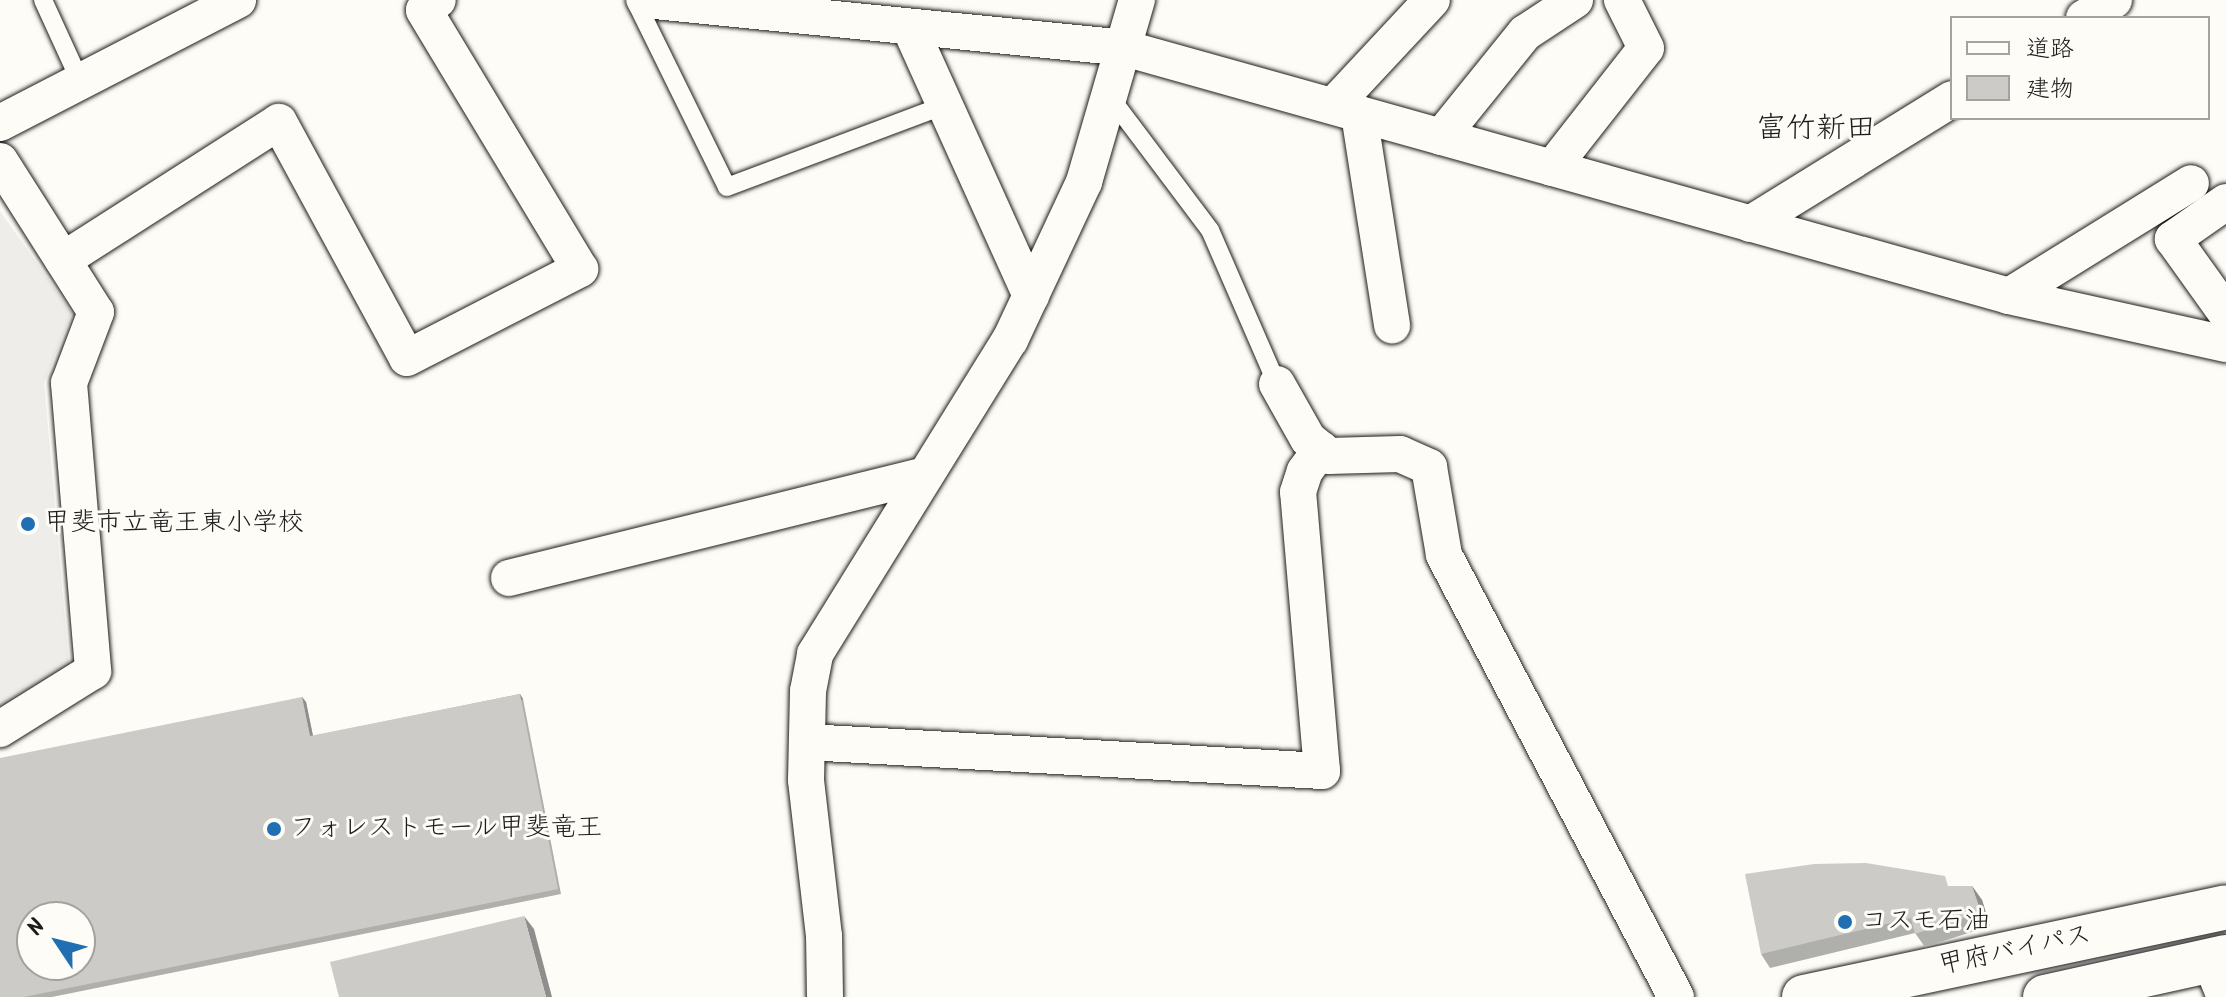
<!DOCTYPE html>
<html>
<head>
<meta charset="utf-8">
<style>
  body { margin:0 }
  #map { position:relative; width:2226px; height:997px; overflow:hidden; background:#fdfcf7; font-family:Kalam,"Klee One",sans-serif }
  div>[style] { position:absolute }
  .built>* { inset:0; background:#eeede9 }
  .roads { filter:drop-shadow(0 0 2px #1c1c1c) drop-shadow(0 0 2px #1c1c1c) }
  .service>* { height:18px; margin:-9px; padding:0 9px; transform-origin:9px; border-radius:9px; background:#fdfcf7 }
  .minor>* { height:36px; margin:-18px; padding:0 18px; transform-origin:18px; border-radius:18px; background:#fdfcf7 }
  .trunk>* { height:44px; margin:-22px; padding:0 22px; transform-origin:22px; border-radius:22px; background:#fdfcf7 }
  .wall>* { inset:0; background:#afafac }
  .shaded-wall>* { inset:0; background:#8f8e8c; transform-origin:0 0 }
  .building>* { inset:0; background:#cccbc8 }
  .dots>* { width:22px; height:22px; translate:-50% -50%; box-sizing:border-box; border:4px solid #fdfcf7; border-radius:50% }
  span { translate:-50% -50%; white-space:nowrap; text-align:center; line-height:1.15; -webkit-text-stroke:6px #fdfcf7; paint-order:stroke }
  .poi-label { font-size:26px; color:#1c1c1c }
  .left { translate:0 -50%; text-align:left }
  .street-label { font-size:26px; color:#1c1c1c }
  .quarter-label { font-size:30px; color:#1c1c1c }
  .legend { position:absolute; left:1950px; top:16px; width:260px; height:104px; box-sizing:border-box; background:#fdfcf7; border:2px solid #a3a29f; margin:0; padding:10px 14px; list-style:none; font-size:24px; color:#1c1c1c }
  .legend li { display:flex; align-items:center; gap:16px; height:40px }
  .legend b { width:40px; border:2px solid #a3a29f }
  .north { position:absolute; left:16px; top:901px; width:80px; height:80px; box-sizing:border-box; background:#fdfcf7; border:2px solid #a3a29f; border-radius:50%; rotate:305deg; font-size:22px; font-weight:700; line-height:32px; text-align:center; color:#1c1c1c }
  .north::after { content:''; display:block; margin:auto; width:28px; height:36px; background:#1f6fb2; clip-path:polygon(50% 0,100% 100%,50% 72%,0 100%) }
</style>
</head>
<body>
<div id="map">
  <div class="built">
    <div style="clip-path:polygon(0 211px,72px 313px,44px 383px,69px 665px,0 709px)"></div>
  </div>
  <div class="roads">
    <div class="service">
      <div style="left:43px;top:0;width:89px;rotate:65.4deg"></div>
      <div style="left:635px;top:0;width:208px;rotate:63.8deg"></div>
      <div style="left:727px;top:187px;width:233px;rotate:-20.6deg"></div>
      <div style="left:1110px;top:97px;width:166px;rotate:53.1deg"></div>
      <div style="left:1210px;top:230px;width:168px;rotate:66.5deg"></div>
    </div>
    <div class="minor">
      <div style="left:645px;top:0;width:481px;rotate:5.7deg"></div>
      <div style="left:1124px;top:48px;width:919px;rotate:15.65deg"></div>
      <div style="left:2009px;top:296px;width:222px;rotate:12.5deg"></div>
      <div style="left:2084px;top:18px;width:35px;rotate:-31deg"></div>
      <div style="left:910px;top:28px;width:294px;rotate:65.7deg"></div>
      <div style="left:1333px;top:106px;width:145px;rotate:-47deg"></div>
      <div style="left:1359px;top:114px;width:214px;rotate:81.1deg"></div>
      <div style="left:0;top:123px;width:268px;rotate:-27.3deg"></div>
      <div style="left:1441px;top:137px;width:134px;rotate:-51.1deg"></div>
      <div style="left:1525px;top:33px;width:60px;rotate:-33.4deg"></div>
      <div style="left:0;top:161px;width:179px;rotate:57.6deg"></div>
      <div style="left:96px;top:312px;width:76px;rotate:110.8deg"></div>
      <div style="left:69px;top:383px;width:289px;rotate:85.2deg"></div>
      <div style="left:93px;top:671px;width:110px;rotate:148.1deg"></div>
      <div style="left:1552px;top:168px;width:152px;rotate:-51.9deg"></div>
      <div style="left:1646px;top:48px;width:54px;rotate:-116.6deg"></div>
      <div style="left:2226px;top:202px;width:65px;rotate:145.1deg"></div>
      <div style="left:2173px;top:239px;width:91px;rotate:54.4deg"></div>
      <div style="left:1750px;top:224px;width:238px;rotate:-31.7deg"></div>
      <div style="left:63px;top:260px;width:256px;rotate:-32.6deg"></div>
      <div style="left:279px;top:122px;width:268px;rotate:61.5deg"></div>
      <div style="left:407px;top:358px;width:195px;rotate:-27.2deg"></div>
      <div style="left:580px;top:269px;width:302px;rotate:-121.1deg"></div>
      <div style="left:424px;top:10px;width:17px;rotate:-36deg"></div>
      <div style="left:2009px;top:296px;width:214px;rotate:-31.8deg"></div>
      <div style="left:1277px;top:384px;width:63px;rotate:60.6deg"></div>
      <div style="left:1308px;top:439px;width:27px;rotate:39deg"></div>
      <div style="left:1329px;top:456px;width:71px;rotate:-1.6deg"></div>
      <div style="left:1400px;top:454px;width:32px;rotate:24deg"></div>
      <div style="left:1429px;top:467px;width:89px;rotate:80.3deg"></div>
      <div style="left:1444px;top:555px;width:499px;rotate:62.3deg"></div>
      <div style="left:509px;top:578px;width:429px;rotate:-13.9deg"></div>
      <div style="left:807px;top:742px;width:516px;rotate:3.22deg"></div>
      <div style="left:1322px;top:771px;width:280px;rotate:-94.9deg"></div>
      <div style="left:1298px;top:492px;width:22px;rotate:-72deg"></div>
      <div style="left:1305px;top:471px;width:27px;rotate:-54deg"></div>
      <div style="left:2210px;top:960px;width:40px;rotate:68deg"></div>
      <div style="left:825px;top:997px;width:61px;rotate:-90.9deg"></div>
      <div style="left:824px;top:936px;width:157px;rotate:-96.6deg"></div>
      <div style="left:806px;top:780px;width:89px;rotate:-88.7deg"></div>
      <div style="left:808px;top:691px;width:38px;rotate:-79deg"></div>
      <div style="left:815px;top:654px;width:370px;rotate:-58.2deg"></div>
      <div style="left:1010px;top:340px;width:174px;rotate:-64.9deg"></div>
      <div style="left:1084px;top:182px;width:190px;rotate:-73.8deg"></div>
    </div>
    <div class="trunk">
      <div style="left:1804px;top:997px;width:431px;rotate:-12deg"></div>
      <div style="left:2045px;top:997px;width:185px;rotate:-12.5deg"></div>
    </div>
  </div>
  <div class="wall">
    <div style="clip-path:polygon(520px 694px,523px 699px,561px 894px,52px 997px,0 997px,302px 697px,306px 702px,313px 736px)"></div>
    <div style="clip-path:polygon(1953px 886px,1972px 886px,1982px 900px,1990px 926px,1925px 947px,1915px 933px,1770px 968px,1761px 954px)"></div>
  </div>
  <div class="shaded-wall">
    <div style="left:520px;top:694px;width:6px;height:199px;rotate:59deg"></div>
    <div style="clip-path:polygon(302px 697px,306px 702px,314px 741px,310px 736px)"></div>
    <div style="clip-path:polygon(1972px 886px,1982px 900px,1990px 926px,1981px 912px)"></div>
    <div style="clip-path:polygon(524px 916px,534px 929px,552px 997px,546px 997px)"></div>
  </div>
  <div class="building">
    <div style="clip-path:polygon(evenodd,520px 694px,558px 889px,24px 997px,0 997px,0 758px,302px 697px,310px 736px,520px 694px,32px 917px,80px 917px,80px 965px,32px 965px,32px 917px)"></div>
    <div style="clip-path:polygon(1866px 863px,1945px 876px,1948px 886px,1972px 886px,1981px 912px,1915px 934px,1911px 918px,1761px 954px,1745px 874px,1814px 864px)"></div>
    <div style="clip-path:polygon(524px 916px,546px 997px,339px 997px,330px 962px)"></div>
  </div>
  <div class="dots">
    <div style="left:28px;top:524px;background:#1f6fb2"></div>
    <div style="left:274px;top:829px;background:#1f6fb2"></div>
    <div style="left:1845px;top:922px;background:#1f6fb2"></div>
  </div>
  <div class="poi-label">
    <span class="left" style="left:44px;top:524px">甲斐市立竜王東小学校</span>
    <span class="left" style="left:290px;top:829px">フォレストモール甲斐竜王</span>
    <span class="left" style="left:1861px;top:922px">コスモ石油</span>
  </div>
  <div class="street-label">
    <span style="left:2015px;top:951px;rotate:-12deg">甲府バイパス</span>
  </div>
  <div class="quarter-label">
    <span style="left:1816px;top:129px">富竹新田</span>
  </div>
  <ul class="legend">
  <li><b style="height:10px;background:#fdfcf7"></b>道路</li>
  <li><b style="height:22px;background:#cccbc8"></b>建物</li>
  </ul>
  <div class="north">N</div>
</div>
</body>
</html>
